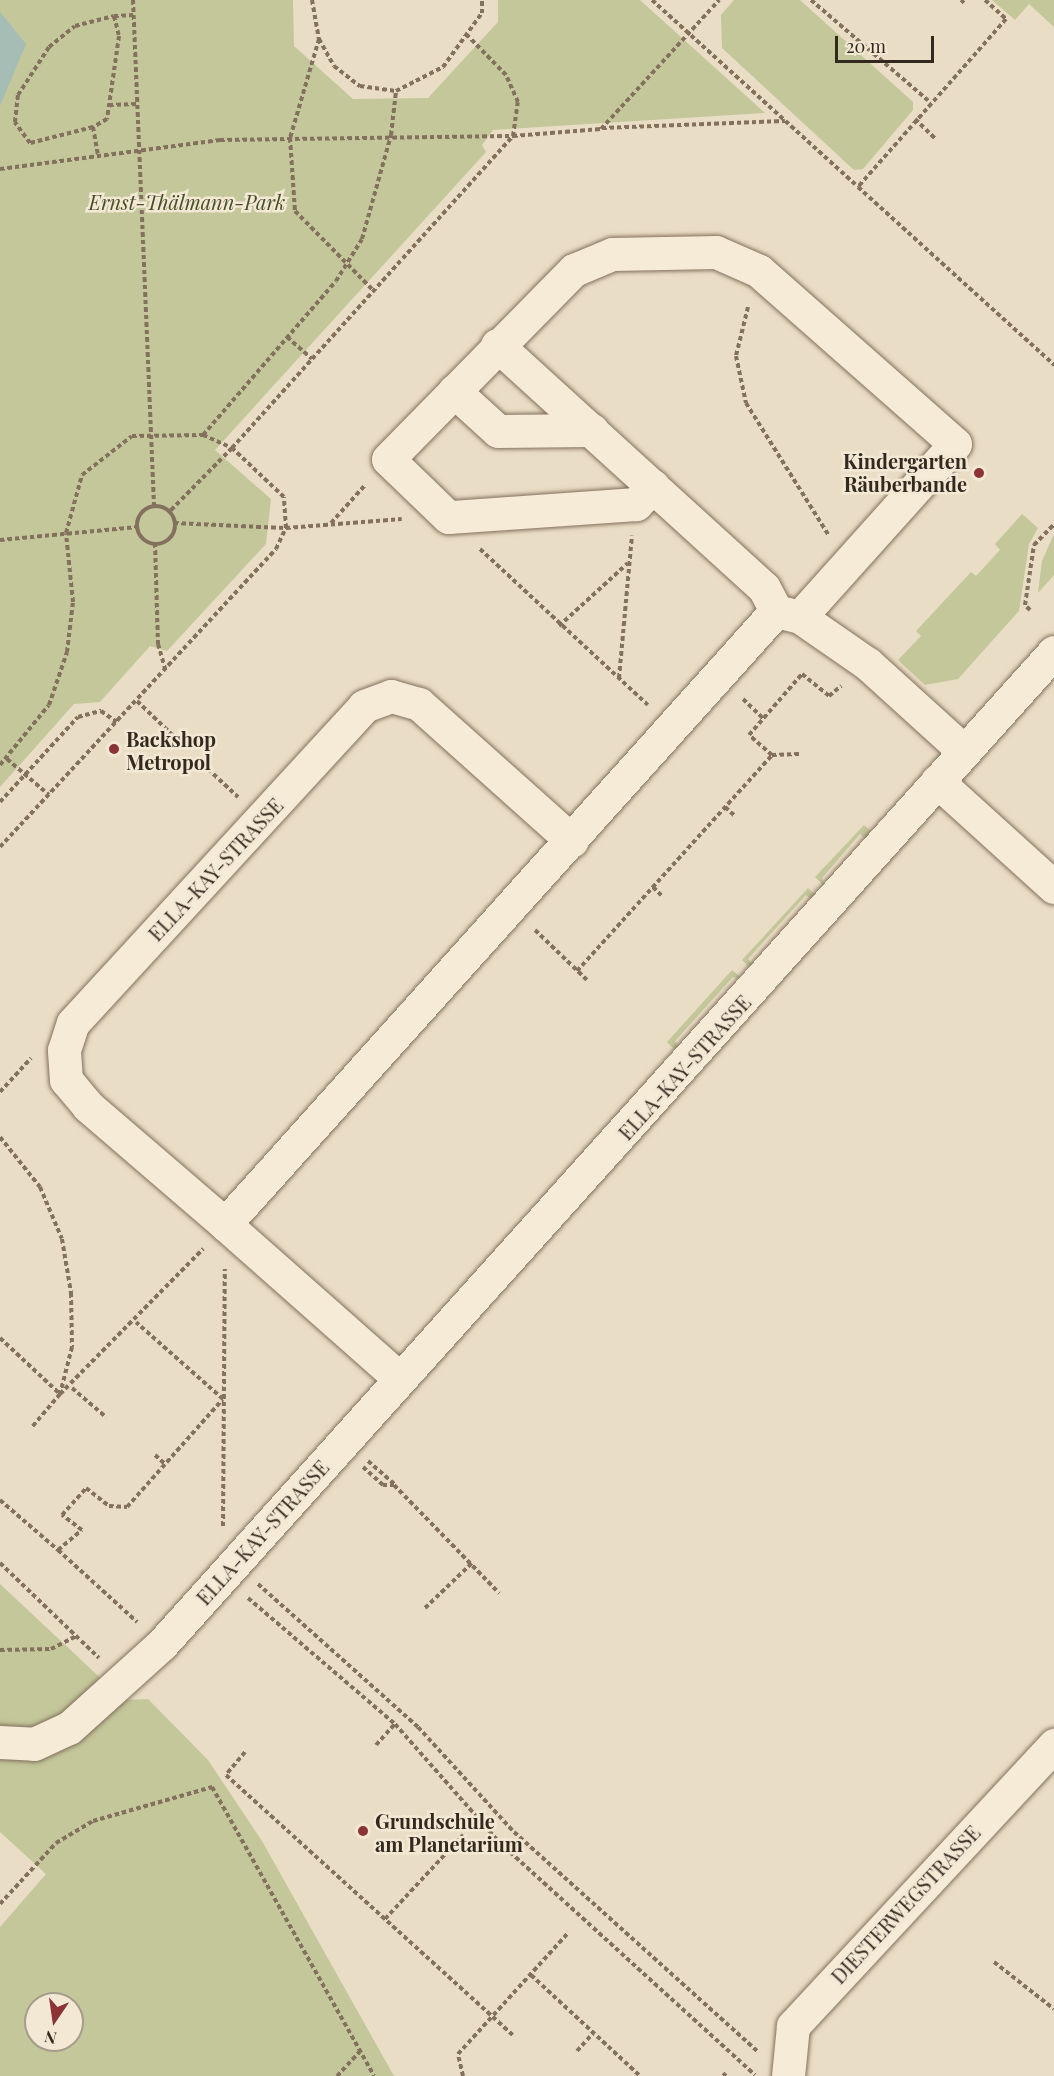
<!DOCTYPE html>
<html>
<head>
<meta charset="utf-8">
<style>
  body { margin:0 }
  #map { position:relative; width:1054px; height:2076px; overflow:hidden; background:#eaddc5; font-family:"Playfair Display",serif }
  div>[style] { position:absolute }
  .green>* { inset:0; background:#c3c79a }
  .water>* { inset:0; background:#a6bdb6 }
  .path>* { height:4px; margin-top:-2px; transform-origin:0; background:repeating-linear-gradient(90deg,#83705d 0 4.5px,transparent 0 7.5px) }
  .path>.ring { margin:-2px; padding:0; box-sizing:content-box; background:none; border:4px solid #83705d; border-radius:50% }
  .roads { filter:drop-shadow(0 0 2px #83705d) drop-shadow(0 0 2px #83705d) }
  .minor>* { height:33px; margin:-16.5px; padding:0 16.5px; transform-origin:16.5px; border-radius:16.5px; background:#f5ebd7 }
  .dots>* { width:16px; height:16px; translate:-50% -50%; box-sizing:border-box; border:3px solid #f2e8d4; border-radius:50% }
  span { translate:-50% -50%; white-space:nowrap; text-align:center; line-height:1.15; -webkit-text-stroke:5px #f2e8d4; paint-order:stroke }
  .park-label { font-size:20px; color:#464f28; font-style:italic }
  .poi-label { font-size:20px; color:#34291f; font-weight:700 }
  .right { translate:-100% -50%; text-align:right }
  .left { translate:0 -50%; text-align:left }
  .street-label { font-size:20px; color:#34291f }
  .north { position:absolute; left:24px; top:1992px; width:60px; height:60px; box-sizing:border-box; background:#f2e8d4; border:2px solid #a69c8c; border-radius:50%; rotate:193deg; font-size:16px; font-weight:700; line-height:24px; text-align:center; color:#34291f }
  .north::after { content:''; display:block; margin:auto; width:21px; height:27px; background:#8c3336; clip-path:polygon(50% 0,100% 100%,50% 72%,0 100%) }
  .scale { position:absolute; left:835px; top:36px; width:99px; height:27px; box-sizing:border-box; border:3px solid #34291f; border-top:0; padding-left:8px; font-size:18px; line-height:21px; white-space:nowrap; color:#34291f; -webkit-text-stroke:4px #f2e8d4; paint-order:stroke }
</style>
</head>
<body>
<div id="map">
  <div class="green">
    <div style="clip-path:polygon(0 0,293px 0,294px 46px,353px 99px,428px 98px,498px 22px,498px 0,640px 0,765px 113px,493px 130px,482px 145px,486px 152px,215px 450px,271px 499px,266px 544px,167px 651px,150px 646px,100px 702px,74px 704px,0 787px)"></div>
    <div style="clip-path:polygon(734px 0,800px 0,913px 102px,913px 110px,863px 169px,854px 170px,722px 48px,721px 15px)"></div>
    <div style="clip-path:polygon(992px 0,1054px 0,1054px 27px,1029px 4px,1015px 20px)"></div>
    <div style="clip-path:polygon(1022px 514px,1038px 528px,1029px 544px,1019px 611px,958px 679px,925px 685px,898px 660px,921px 636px,916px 631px,971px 572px,976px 576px,1000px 550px,995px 544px)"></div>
    <div style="clip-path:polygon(1054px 534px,1054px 575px,1038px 593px,1042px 561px)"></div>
    <div style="clip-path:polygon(864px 825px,874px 834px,868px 841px,860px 834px,822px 878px,826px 888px,815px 877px)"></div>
    <div style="clip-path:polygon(808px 888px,818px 897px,814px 901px,806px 895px,748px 959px,755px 966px,752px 970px,742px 960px)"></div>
    <div style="clip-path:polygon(732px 970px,744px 980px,733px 977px,675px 1041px,682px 1049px,678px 1053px,667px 1042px)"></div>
    <div style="clip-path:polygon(evenodd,0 1584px,124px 1700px,148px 1699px,208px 1760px,262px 1841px,394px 2076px,0 2076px,0 1927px,46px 1874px,0 1832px,0 1584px,36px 2004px,72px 2004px,72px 2040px,36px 2040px,36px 2004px)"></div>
  </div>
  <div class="water">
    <div style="clip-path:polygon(0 12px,26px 44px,0 106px)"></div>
  </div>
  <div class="path">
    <div style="left:133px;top:0;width:506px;rotate:87.62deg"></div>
    <div style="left:312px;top:0;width:40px;rotate:80deg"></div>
    <div style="left:319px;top:39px;width:31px;rotate:61deg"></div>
    <div style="left:334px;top:66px;width:33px;rotate:38deg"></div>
    <div style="left:360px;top:86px;width:36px;rotate:8deg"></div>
    <div style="left:396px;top:91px;width:53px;rotate:-27.1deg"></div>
    <div style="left:443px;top:67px;width:67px;rotate:-54.2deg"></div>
    <div style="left:482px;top:13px;width:13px;rotate:-90deg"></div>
    <div style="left:652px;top:0;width:278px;rotate:42.2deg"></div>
    <div style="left:811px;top:0;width:157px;rotate:40.6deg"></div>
    <div style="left:985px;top:0;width:28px;rotate:42deg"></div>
    <div style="left:1006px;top:19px;width:224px;rotate:131.4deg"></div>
    <div style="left:858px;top:187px;width:265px;rotate:42.2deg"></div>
    <div style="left:961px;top:3px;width:4px;rotate:-45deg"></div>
    <div style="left:114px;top:16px;width:20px;rotate:-3deg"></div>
    <div style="left:319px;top:39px;width:103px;rotate:106.3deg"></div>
    <div style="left:290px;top:138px;width:73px;rotate:86.1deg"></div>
    <div style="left:295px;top:211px;width:112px;rotate:45.4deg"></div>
    <div style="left:109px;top:105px;width:29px;rotate:-2deg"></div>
    <div style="left:915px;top:119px;width:28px;rotate:44deg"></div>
    <div style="left:93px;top:127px;width:65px;rotate:165.7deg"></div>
    <div style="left:30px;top:143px;width:26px;rotate:-126deg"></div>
    <div style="left:15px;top:122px;width:27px;rotate:-84deg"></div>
    <div style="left:18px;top:95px;width:57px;rotate:-57.1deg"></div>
    <div style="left:49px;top:47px;width:33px;rotate:-39deg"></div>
    <div style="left:75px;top:26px;width:40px;rotate:-14.4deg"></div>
    <div style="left:114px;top:16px;width:21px;rotate:76deg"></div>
    <div style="left:119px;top:36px;width:84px;rotate:98.2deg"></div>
    <div style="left:107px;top:119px;width:16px;rotate:150deg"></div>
    <div style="left:93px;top:127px;width:27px;rotate:80deg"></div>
    <div style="left:602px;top:128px;width:183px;rotate:-2.2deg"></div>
    <div style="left:0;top:169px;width:222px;rotate:-7.5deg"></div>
    <div style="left:220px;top:140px;width:293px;rotate:-0.8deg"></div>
    <div style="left:513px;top:136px;width:34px;rotate:-82deg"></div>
    <div style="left:518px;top:102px;width:30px;rotate:-114deg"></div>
    <div style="left:506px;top:75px;width:56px;rotate:-134.3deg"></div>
    <div style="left:748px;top:307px;width:50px;rotate:103.8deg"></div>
    <div style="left:736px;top:356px;width:48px;rotate:78deg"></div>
    <div style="left:746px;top:403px;width:157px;rotate:58deg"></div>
    <div style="left:287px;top:337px;width:33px;rotate:41deg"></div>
    <div style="left:203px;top:435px;width:203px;rotate:-49.2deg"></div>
    <div style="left:336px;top:281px;width:49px;rotate:-58.2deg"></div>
    <div style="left:362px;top:239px;width:108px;rotate:-74.4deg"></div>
    <div style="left:391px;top:135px;width:44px;rotate:-83.5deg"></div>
    <div class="ring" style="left:137px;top:506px;width:34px;height:34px"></div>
    <div style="left:174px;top:523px;width:112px;rotate:2.6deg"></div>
    <div style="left:286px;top:528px;width:31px;rotate:-94deg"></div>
    <div style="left:284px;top:497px;width:71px;rotate:-136.7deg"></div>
    <div style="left:232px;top:448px;width:420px;rotate:-48deg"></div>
    <div style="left:513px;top:136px;width:88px;rotate:-4.5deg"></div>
    <div style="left:601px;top:129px;width:175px;rotate:-47.5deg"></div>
    <div style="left:331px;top:523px;width:52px;rotate:-48.1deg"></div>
    <div style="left:0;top:540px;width:138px;rotate:-5.4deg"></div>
    <div style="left:155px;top:543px;width:101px;rotate:88.3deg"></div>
    <div style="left:158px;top:644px;width:26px;rotate:74deg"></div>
    <div style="left:480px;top:549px;width:229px;rotate:42.9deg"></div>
    <div style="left:1030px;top:610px;width:7px;rotate:-135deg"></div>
    <div style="left:1025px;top:605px;width:61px;rotate:-81.5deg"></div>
    <div style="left:1034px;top:545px;width:29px;rotate:-46deg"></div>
    <div style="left:559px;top:626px;width:93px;rotate:-42.4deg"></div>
    <div style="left:619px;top:678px;width:143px;rotate:-84.8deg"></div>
    <div style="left:743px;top:699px;width:29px;rotate:44deg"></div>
    <div style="left:137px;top:701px;width:66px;rotate:43.8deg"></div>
    <div style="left:772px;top:755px;width:27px;rotate:-2deg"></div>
    <div style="left:7px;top:759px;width:55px;rotate:40.6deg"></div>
    <div style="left:0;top:765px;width:77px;rotate:-50.8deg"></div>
    <div style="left:49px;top:705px;width:56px;rotate:-71.2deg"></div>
    <div style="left:67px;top:652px;width:50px;rotate:-83.2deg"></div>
    <div style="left:73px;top:602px;width:69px;rotate:-95.8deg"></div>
    <div style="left:66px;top:533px;width:60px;rotate:-74.6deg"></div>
    <div style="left:82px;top:475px;width:63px;rotate:-38deg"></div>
    <div style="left:132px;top:436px;width:71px;rotate:-0.8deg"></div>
    <div style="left:203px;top:435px;width:32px;rotate:24deg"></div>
    <div style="left:232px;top:448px;width:90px;rotate:134.5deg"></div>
    <div style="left:208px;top:769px;width:41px;rotate:43deg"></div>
    <div style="left:0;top:802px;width:115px;rotate:-47.5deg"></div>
    <div style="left:78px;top:717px;width:24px;rotate:-15deg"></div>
    <div style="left:101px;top:711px;width:19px;rotate:35deg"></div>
    <div style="left:725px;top:807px;width:13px;rotate:42deg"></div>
    <div style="left:0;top:847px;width:406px;rotate:-47.2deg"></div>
    <div style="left:276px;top:549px;width:23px;rotate:-65deg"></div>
    <div style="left:286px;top:528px;width:116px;rotate:-4.4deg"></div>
    <div style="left:653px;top:887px;width:14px;rotate:45deg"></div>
    <div style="left:535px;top:930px;width:74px;rotate:43.9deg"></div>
    <div style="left:577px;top:971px;width:291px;rotate:-47.9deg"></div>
    <div style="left:772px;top:755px;width:30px;rotate:-139deg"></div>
    <div style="left:749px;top:735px;width:81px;rotate:-49deg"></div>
    <div style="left:802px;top:674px;width:35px;rotate:39deg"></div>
    <div style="left:829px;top:696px;width:16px;rotate:-40deg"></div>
    <div style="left:0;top:1092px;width:46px;rotate:-47.6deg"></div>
    <div style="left:0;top:1137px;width:64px;rotate:51.3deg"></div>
    <div style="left:40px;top:1187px;width:56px;rotate:67.1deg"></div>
    <div style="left:62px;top:1239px;width:55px;rotate:80.5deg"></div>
    <div style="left:71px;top:1293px;width:54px;rotate:88.9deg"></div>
    <div style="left:72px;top:1347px;width:49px;rotate:104.3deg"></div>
    <div style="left:60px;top:1394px;width:43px;rotate:130.3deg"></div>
    <div style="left:0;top:1338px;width:82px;rotate:43deg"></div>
    <div style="left:60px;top:1394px;width:204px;rotate:-45.4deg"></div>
    <div style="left:72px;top:1388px;width:45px;rotate:40.5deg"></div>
    <div style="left:155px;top:1455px;width:13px;rotate:42deg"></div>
    <div style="left:368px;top:1461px;width:35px;rotate:41deg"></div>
    <div style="left:363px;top:1467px;width:27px;rotate:42deg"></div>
    <div style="left:383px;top:1485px;width:11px"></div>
    <div style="left:394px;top:1485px;width:151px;rotate:45.8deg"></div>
    <div style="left:0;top:1500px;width:77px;rotate:40.8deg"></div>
    <div style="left:58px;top:1550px;width:31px;rotate:-40deg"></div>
    <div style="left:82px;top:1530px;width:25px;rotate:-143deg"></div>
    <div style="left:62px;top:1515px;width:36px;rotate:-48deg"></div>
    <div style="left:86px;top:1488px;width:29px;rotate:38deg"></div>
    <div style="left:109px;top:1506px;width:18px;rotate:3deg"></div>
    <div style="left:127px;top:1507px;width:144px;rotate:-48.4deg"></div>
    <div style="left:223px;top:1399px;width:116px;rotate:-138.5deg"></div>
    <div style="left:223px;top:1526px;width:257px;rotate:-89.6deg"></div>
    <div style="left:58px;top:1550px;width:107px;rotate:42.3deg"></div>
    <div style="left:0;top:1563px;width:137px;rotate:43.8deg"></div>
    <div style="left:258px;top:1584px;width:215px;rotate:41.8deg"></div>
    <div style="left:418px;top:1727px;width:142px;rotate:47.6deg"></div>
    <div style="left:514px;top:1832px;width:329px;rotate:42deg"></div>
    <div style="left:248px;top:1598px;width:194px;rotate:40.6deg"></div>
    <div style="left:395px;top:1724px;width:157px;rotate:48.6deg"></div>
    <div style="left:499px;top:1842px;width:346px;rotate:42.3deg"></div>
    <div style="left:425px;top:1608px;width:66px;rotate:-43.8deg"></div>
    <div style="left:0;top:1650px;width:51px;rotate:-1.1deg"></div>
    <div style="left:51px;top:1649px;width:30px;rotate:-27deg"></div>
    <div style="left:376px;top:1745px;width:28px;rotate:-48deg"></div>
    <div style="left:245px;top:1752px;width:30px;rotate:130deg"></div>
    <div style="left:226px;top:1775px;width:387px;rotate:42.2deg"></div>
    <div style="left:0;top:1904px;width:83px;rotate:-47.4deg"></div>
    <div style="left:56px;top:1843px;width:43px;rotate:-30.7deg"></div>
    <div style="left:93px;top:1821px;width:124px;rotate:-15.9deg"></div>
    <div style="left:212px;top:1787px;width:331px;rotate:60.7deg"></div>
    <div style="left:385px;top:1919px;width:115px;rotate:-47.1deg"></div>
    <div style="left:994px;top:1962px;width:76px;rotate:38.1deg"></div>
    <div style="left:531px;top:1975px;width:149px;rotate:42.8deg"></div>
    <div style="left:577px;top:2051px;width:24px;rotate:-48deg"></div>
    <div style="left:337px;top:2076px;width:34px;rotate:-47deg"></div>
    <div style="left:463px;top:2076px;width:23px;rotate:-103deg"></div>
    <div style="left:458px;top:2054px;width:165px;rotate:-47.7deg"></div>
    <div style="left:723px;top:2076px;width:4px;rotate:-45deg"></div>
  </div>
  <div class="roads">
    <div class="minor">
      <div style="left:497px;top:345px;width:361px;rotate:42.3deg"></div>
      <div style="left:764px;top:588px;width:26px;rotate:62deg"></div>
      <div style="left:454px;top:391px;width:59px;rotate:42.3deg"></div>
      <div style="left:498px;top:431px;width:94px;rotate:-0.6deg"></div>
      <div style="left:653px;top:486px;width:25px;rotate:133deg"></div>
      <div style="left:636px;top:504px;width:188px;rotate:176deg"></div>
      <div style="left:448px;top:517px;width:83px;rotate:-136deg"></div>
      <div style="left:388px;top:459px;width:265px;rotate:-45.5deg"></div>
      <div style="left:574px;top:270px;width:41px;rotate:-22.8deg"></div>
      <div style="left:612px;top:254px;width:104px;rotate:-1.1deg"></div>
      <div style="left:716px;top:252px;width:47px;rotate:23.8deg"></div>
      <div style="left:759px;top:271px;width:261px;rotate:41.4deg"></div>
      <div style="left:955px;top:444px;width:232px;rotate:131.9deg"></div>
      <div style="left:937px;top:781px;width:158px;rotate:42.2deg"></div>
      <div style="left:225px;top:1224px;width:181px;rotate:-139.3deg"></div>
      <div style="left:88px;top:1106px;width:34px;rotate:-130deg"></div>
      <div style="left:66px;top:1080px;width:30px;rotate:-94deg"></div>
      <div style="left:64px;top:1050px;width:28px;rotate:-72deg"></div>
      <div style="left:73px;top:1023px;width:430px;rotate:-47.4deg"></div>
      <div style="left:364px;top:706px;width:29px;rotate:-20deg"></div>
      <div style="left:391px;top:696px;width:29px;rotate:16deg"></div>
      <div style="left:419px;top:704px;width:205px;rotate:41.8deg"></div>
      <div style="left:399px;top:1378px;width:232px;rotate:-138.5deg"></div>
      <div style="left:225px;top:1224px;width:824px;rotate:-48.05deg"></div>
      <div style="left:776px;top:611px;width:25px;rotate:14deg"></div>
      <div style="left:800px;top:617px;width:83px;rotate:34.7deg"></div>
      <div style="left:868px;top:664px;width:130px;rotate:42.2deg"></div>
      <div style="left:0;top:1742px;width:34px;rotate:3deg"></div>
      <div style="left:34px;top:1744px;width:38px;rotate:-25deg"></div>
      <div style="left:69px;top:1728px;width:125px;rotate:-42.1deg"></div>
      <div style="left:162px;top:1644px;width:1334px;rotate:-48.04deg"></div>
      <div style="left:788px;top:2076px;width:50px;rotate:-84.3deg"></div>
      <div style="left:793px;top:2026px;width:384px;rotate:-47.1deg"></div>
    </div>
  </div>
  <div class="dots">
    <div style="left:979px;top:473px;background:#8c3336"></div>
    <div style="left:114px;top:749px;background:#8c3336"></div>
    <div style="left:363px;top:1831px;background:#8c3336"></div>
  </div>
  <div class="park-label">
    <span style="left:187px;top:201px">Ernst-Thälmann-Park</span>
  </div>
  <div class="poi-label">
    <span class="right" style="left:967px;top:472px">Kindergarten<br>Räuberbande</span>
    <span class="left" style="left:126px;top:750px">Backshop<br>Metropol</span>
    <span class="left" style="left:375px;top:1832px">Grundschule<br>am Planetarium</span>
  </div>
  <div class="street-label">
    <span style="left:215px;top:869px;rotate:-47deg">ELLA-KAY-STRASSE</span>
    <span style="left:684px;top:1067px;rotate:-48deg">ELLA-KAY-STRASSE</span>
    <span style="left:262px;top:1532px;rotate:-48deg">ELLA-KAY-STRASSE</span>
    <span style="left:905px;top:1904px;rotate:-47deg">DIESTERWEGSTRASSE</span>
  </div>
  <div class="north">N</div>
  <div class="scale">20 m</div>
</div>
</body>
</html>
